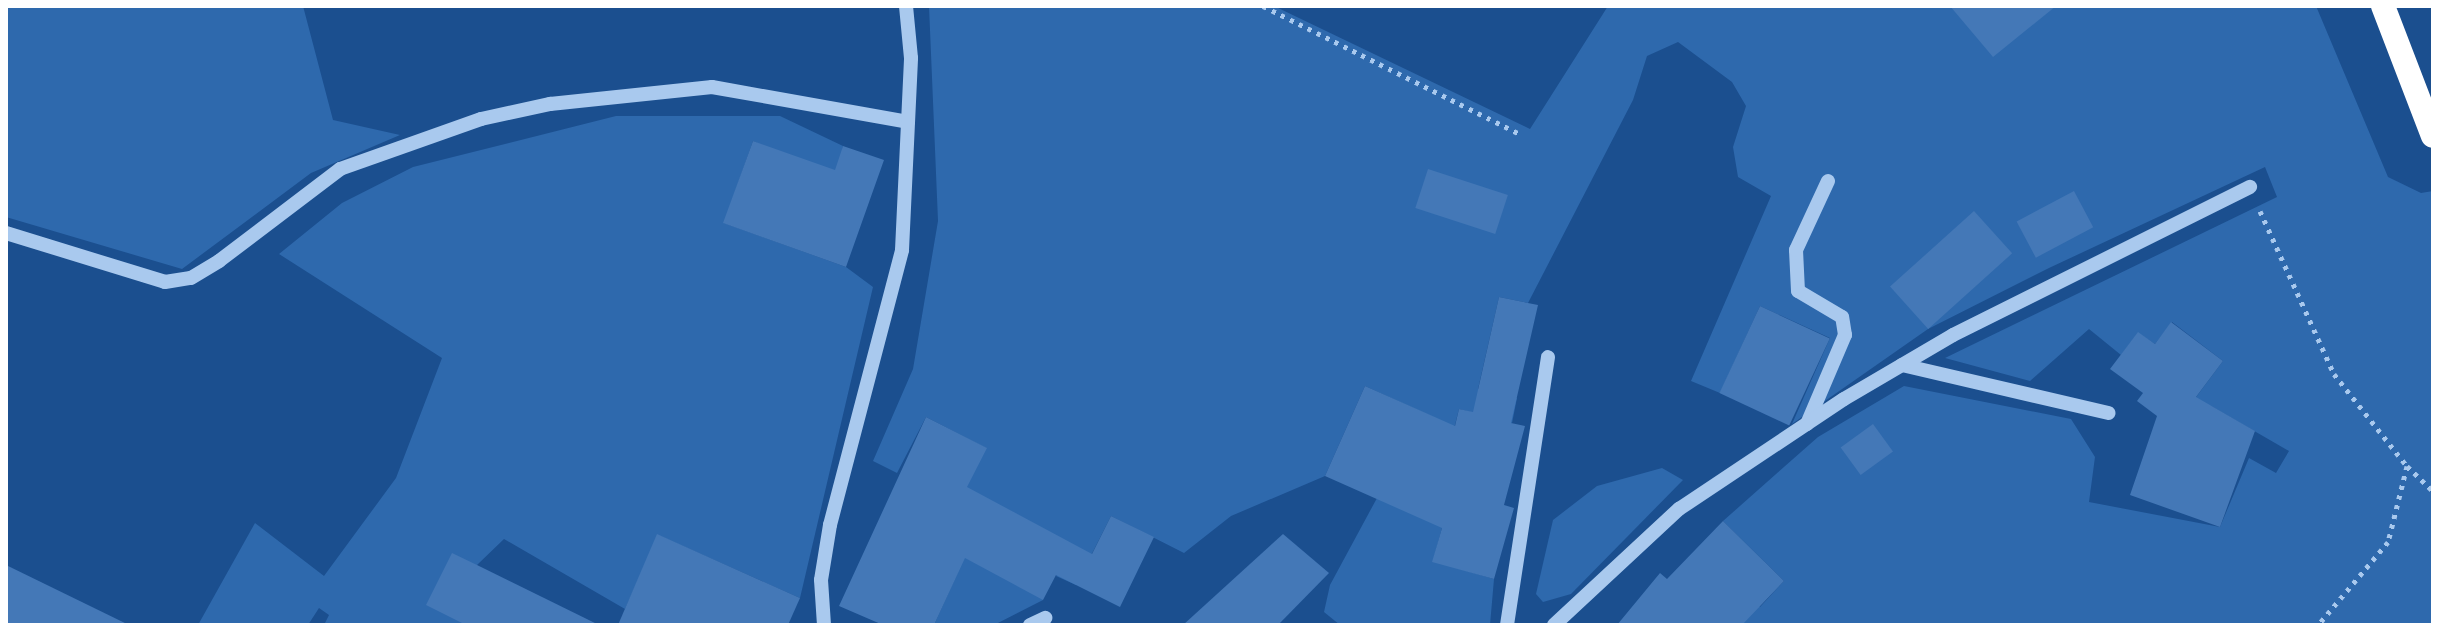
<!DOCTYPE html>
<html>
<head>
<meta charset="utf-8">
<style>
  body { margin:0 }
  #map { position:relative; width:2439px; height:631px; overflow:hidden; background:#1b4f8f; font-family:"Asap Condensed",sans-serif }
  div>[style] { position:absolute }
  .green>* { inset:0; background:#2e69ad }
  .building>* { inset:0; background:#4478b7; transform-origin:0 0 }
  .path>* { height:5px; margin-top:-2.5px; transform-origin:0; background:repeating-linear-gradient(90deg,#a9c9ee 0 4px,transparent 0 10px) }
  .minor>* { height:14px; margin:-7px; padding:0 7px; transform-origin:7px; border-radius:7px; background:#a9c9ee }
  .highway>* { height:24px; margin:-12px; padding:0 12px; transform-origin:12px; border-radius:12px; background:#fff }
  span { translate:-50% -50%; white-space:nowrap; text-align:center; line-height:1.15; -webkit-text-stroke:8px #1b4f8f; paint-order:stroke }
  .frame { position:absolute; inset:0; border:8px solid #fff; pointer-events:none }
</style>
</head>
<body>
<div id="map">
  <div class="green">
    <div style="clip-path:polygon(6px 6px,303px 6px,333px 120px,400px 135px,311px 173px,182px 269px,6px 217px)"></div>
    <div style="clip-path:polygon(929px 6px,1274px 6px,1530px 129px,1608px 6px,2316px 6px,2388px 177px,2421px 193px,2433px 191px,2433px 625px,1723px 625px,1747px 594px,1760px 607px,1784px 581px,1723px 521px,1818px 437px,1904px 386px,2071px 419px,2095px 457px,2089px 502px,2220px 527px,2249px 458px,2276px 473px,2289px 451px,2211px 406px,2182px 416px,2223px 361px,2172px 322px,2155px 344px,2138px 333px,2121px 355px,2089px 329px,2030px 381px,1945px 358px,2277px 197px,2265px 167px,2049px 268px,1928px 329px,1792px 424px,1830px 338px,1760px 306px,1720px 393px,1691px 381px,1771px 196px,1738px 177px,1733px 147px,1746px 106px,1732px 82px,1678px 42px,1647px 56px,1633px 100px,1528px 303px,1499px 297px,1478px 389px,1517px 398px,1512px 423px,1459px 409px,1441px 480px,1452px 491px,1433px 561px,1494px 579px,1490px 625px,1340px 625px,1324px 612px,1330px 585px,1377px 498px,1433px 417px,1365px 386px,1325px 476px,1231px 516px,1184px 553px,1111px 516px,1076px 585px,1056px 576px,1073px 545px,1007px 509px,1043px 600px,994px 625px,934px 625px,958px 572px,893px 543px,986px 448px,926px 417px,897px 473px,873px 461px,913px 369px,938px 221px)"></div>
    <div style="clip-path:polygon(616px 116px,780px 116px,843px 146px,837px 181px,753px 141px,724px 223px,846px 267px,873px 287px,800px 598px,658px 535px,625px 609px,504px 539px,477px 565px,466px 625px,324px 625px,329px 615px,319px 608px,308px 625px,198px 625px,255px 523px,324px 576px,396px 478px,442px 358px,279px 254px,342px 203px,413px 167px)"></div>
    <div style="clip-path:polygon(1662px 468px,1683px 480px,1571px 594px,1543px 602px,1536px 594px,1553px 520px,1597px 486px)"></div>
  </div>
  <div class="building">
    <div style="clip-path:polygon(1950px 6px,2056px 6px,1993px 57px)"></div>
    <div style="clip-path:polygon(753px 141px,835px 170px,843px 146px,884px 160px,846px 267px,723px 223px)"></div>
    <div style="left:1428px;top:169px;width:84px;height:41px;rotate:18deg"></div>
    <div style="left:2074px;top:191px;width:41px;height:65px;rotate:62deg"></div>
    <div style="left:1974px;top:211px;width:57px;height:113px;rotate:48deg"></div>
    <div style="clip-path:polygon(1499px 297px,1538px 305px,1511px 423px,1525px 426px,1504px 505px,1514px 508px,1494px 579px,1432px 562px,1442px 528px,1325px 476px,1365px 386px,1455px 426px,1459px 409px,1473px 412px)"></div>
    <div style="left:1760px;top:306px;width:77px;height:96px;rotate:25deg"></div>
    <div style="clip-path:polygon(2171px 322px,2223px 361px,2196px 397px,2255px 431px,2220px 527px,2130px 495px,2157px 416px,2137px 401px,2143px 393px,2110px 369px,2138px 332px,2155px 344px)"></div>
    <div style="clip-path:polygon(926px 417px,987px 448px,967px 487px,1092px 554px,1111px 516px,1154px 537px,1120px 607px,1056px 575px,1043px 600px,965px 558px,934px 625px,883px 625px,839px 606px)"></div>
    <div style="left:1873px;top:424px;width:34px;height:40px;rotate:54deg"></div>
    <div style="clip-path:polygon(1723px 521px,1784px 581px,1742px 625px,1617px 625px,1660px 573px,1667px 579px)"></div>
    <div style="clip-path:polygon(657px 534px,800px 598px,788px 625px,618px 625px)"></div>
    <div style="clip-path:polygon(1283px 534px,1329px 573px,1278px 625px,1183px 625px)"></div>
    <div style="clip-path:polygon(452px 553px,477px 565px,599px 625px,466px 625px,426px 605px)"></div>
    <div style="clip-path:polygon(6px 565px,129px 625px,6px 625px)"></div>
  </div>
  <div class="path">
    <div style="left:1263px;top:6px;width:287px;rotate:26.5deg"></div>
    <div style="left:2260px;top:211px;width:179px;rotate:65.6deg"></div>
    <div style="left:2334px;top:374px;width:117px;rotate:51.6deg"></div>
    <div style="left:2407px;top:466px;width:78px;rotate:104deg"></div>
    <div style="left:2388px;top:542px;width:109px;rotate:130.1deg"></div>
    <div style="left:2407px;top:466px;width:36px;rotate:44deg"></div>
  </div>
  <div class="minor">
    <div style="left:6px;top:233px;width:166px;rotate:17.1deg"></div>
    <div style="left:165px;top:282px;width:26px;rotate:-9deg"></div>
    <div style="left:191px;top:278px;width:33px;rotate:-31deg"></div>
    <div style="left:219px;top:261px;width:152px;rotate:-37.2deg"></div>
    <div style="left:340px;top:169px;width:150px;rotate:-19.5deg"></div>
    <div style="left:481px;top:119px;width:71px;rotate:-12.3deg"></div>
    <div style="left:550px;top:104px;width:163px;rotate:-6deg"></div>
    <div style="left:712px;top:87px;width:199px;rotate:10.1deg"></div>
    <div style="left:1902px;top:365px;width:212px;rotate:13.1deg"></div>
    <div style="left:1807px;top:424px;width:97px;rotate:-66.9deg"></div>
    <div style="left:1845px;top:335px;width:18px;rotate:-99deg"></div>
    <div style="left:1842px;top:317px;width:51px;rotate:-149.4deg"></div>
    <div style="left:1798px;top:291px;width:41px;rotate:-92.8deg"></div>
    <div style="left:1796px;top:250px;width:76px;rotate:-65.1deg"></div>
    <div style="left:824px;top:625px;width:45px;rotate:-93.8deg"></div>
    <div style="left:821px;top:580px;width:56px;rotate:-80.7deg"></div>
    <div style="left:830px;top:525px;width:284px;rotate:-75.3deg"></div>
    <div style="left:902px;top:250px;width:192px;rotate:-87.3deg"></div>
    <div style="left:911px;top:58px;width:52px;rotate:-95.5deg"></div>
    <div style="left:1030px;top:625px;width:17px;rotate:-25deg"></div>
    <div style="left:1507px;top:625px;width:271px;rotate:-81.3deg"></div>
    <div style="left:1554px;top:625px;width:171px;rotate:-42.9deg"></div>
    <div style="left:1679px;top:509px;width:198px;rotate:-33.7deg"></div>
    <div style="left:1844px;top:399px;width:126px;rotate:-30.4deg"></div>
    <div style="left:1953px;top:335px;width:332px;rotate:-26.5deg"></div>
  </div>
  <div class="highway">
    <div style="left:2383px;top:6px;width:139px;rotate:69deg"></div>
  </div>
  <div class="frame"></div>
</div>
</body>
</html>
